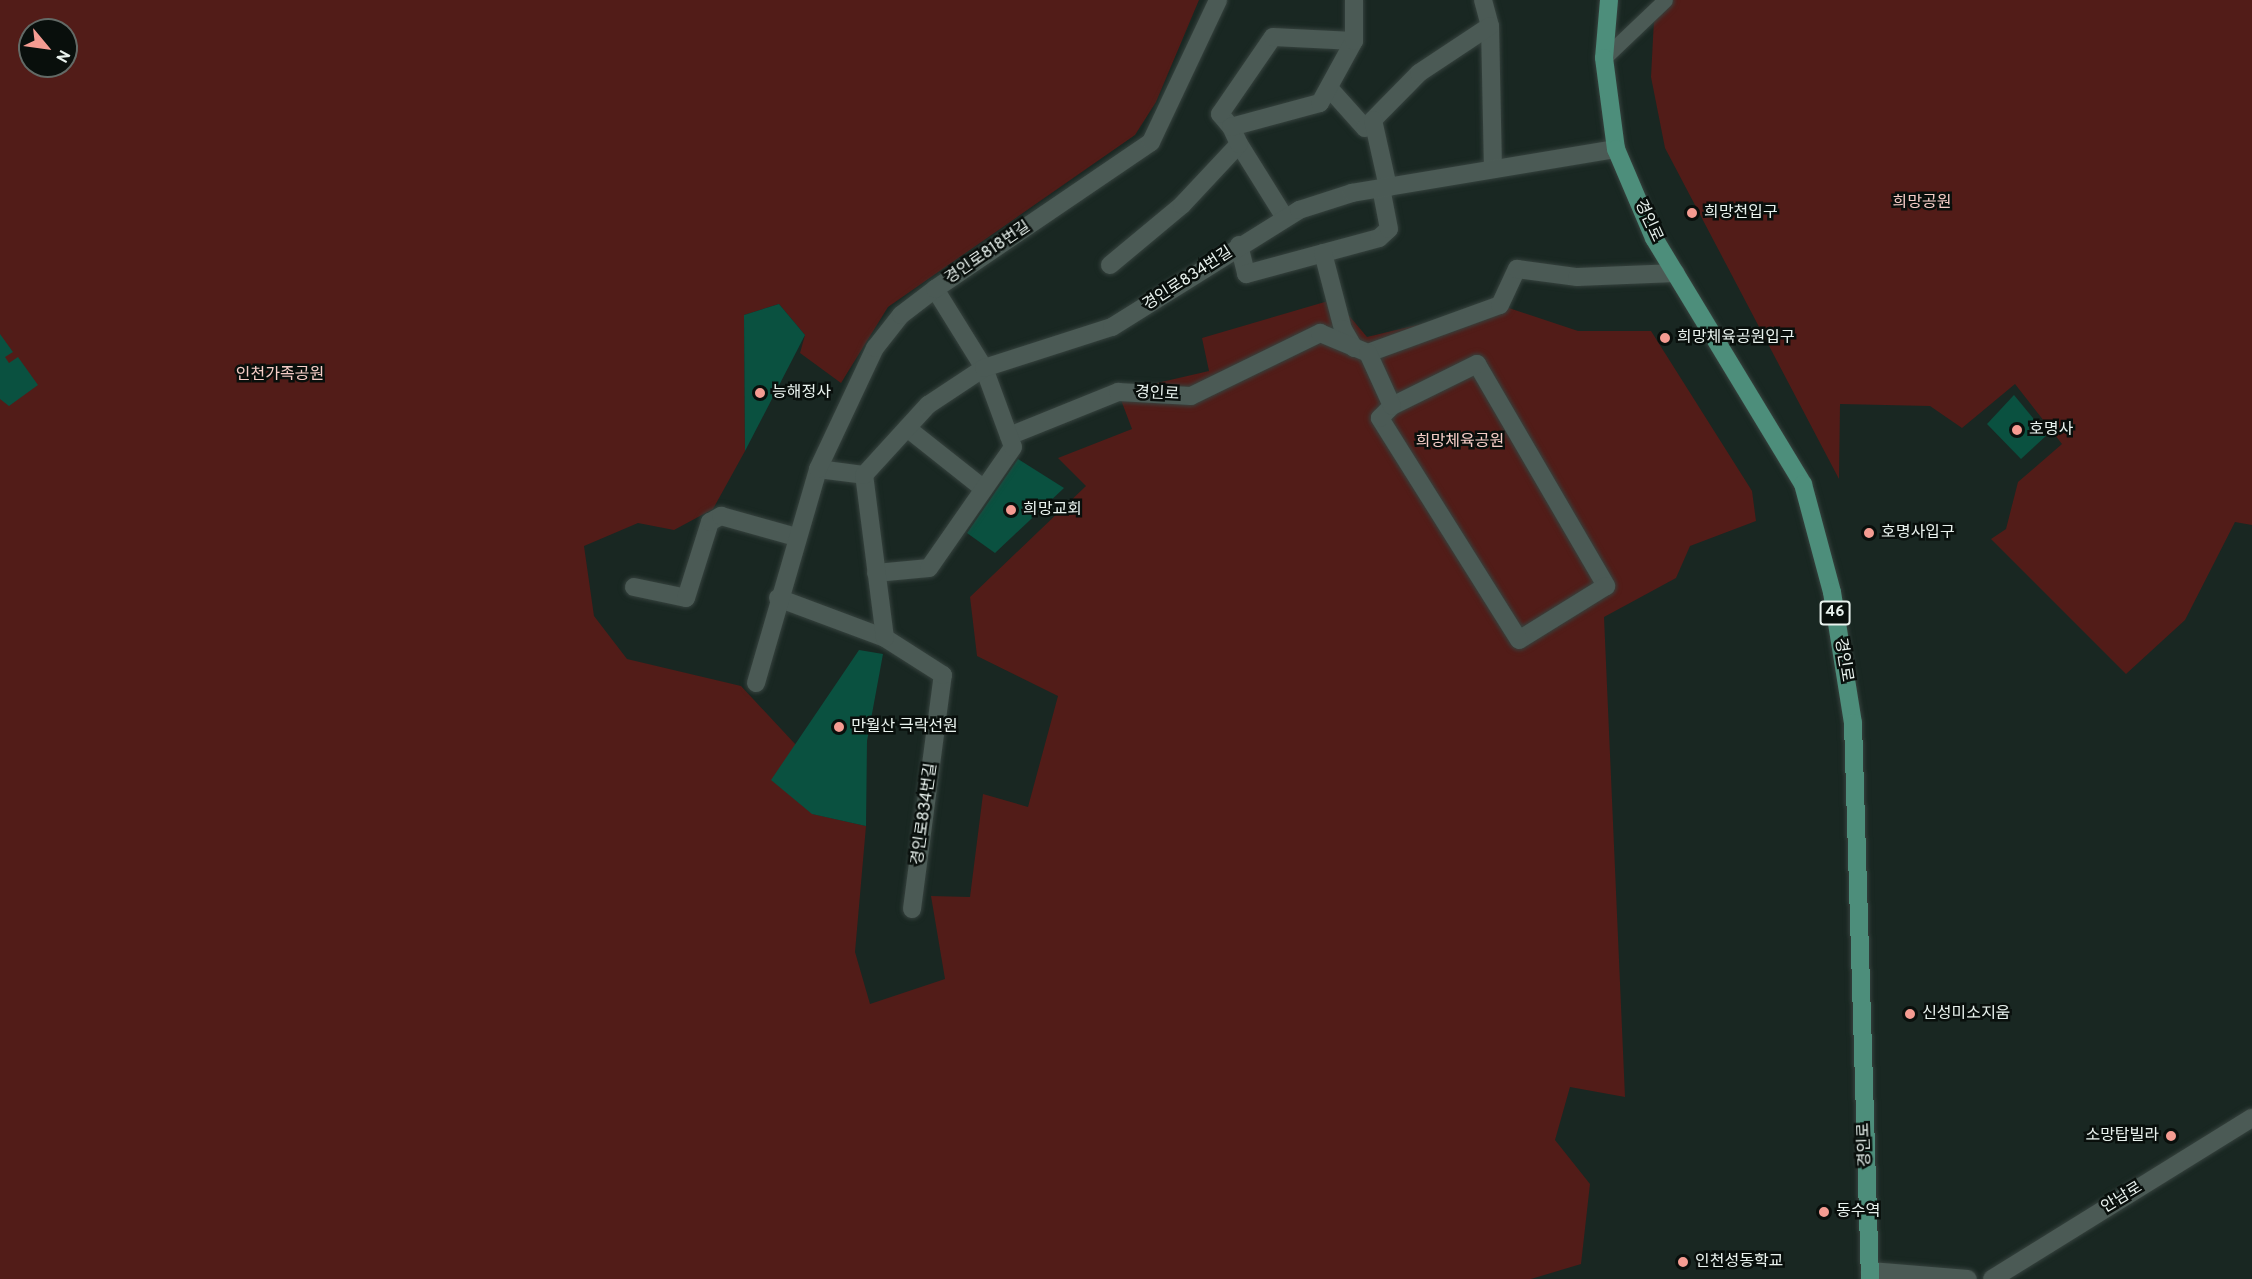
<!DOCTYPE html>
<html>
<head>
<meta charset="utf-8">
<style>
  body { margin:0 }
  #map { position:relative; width:2252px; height:1279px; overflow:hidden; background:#192722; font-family:Overpass,"Noto Sans KR",sans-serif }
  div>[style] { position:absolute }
  .green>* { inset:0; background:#521c18 }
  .building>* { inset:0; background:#0a5140 }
  .roads { filter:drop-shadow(0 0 2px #36423e) drop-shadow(0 0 2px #36423e) }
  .pedestrian>* { height:15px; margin:-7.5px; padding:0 7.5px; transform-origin:7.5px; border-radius:7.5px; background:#4b5a55 }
  .minor>* { height:18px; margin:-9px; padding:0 9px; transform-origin:9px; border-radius:9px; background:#4b5a55 }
  .tertiary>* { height:18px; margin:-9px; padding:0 9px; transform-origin:9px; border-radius:9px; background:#4b5a55 }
  .primary>* { height:18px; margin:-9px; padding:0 9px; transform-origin:9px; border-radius:9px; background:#4d8e7b }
  .dots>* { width:16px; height:16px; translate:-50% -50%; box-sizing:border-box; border:3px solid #090f0c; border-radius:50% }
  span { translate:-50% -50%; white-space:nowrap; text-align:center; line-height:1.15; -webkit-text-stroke:5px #090f0c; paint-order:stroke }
  .shield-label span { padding:2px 4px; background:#090f0c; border:2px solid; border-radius:4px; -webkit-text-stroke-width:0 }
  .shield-label { font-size:15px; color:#e9f2ee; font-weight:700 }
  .park-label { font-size:16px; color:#f6cdc7 }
  .poi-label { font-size:16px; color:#e9f2ee }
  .left { translate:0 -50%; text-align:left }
  .right { translate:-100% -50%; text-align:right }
  .street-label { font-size:16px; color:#e9f2ee }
  .north { position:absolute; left:18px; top:18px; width:60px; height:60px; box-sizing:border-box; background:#090f0c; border:2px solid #636a66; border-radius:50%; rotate:119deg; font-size:16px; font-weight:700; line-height:24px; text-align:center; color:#e9f2ee }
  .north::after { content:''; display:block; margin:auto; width:21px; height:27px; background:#f59c92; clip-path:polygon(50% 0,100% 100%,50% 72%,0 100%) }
</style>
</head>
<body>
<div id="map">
  <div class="green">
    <div style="clip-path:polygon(evenodd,0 0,1199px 0,1156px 102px,1135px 135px,888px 307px,841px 383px,800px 353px,805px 335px,779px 304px,744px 315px,745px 451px,713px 509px,674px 530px,638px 523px,584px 546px,594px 616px,627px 659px,741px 686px,796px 745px,772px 780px,813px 814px,866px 826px,855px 952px,870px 1004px,945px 979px,931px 896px,970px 897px,983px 794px,1028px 807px,1058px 696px,977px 656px,970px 597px,1086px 486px,1058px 458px,1132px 429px,1118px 392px,1209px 371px,1202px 338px,1335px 299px,1367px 337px,1500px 305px,1578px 331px,1651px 331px,1752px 491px,1756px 521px,1690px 546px,1676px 578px,1604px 617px,1625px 1097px,1570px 1087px,1555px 1140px,1590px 1184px,1581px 1264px,1531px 1279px,0 1279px,0 0,30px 30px,66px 30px,66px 66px,30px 66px,30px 30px)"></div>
    <div style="clip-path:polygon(1655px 0,2252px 0,2252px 525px,2235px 522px,2185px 620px,2126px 674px,1991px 539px,2006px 529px,2018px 482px,2062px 444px,2015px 384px,1962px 428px,1930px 406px,1840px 404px,1839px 479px,1665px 148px,1651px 77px)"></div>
  </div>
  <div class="building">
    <div style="clip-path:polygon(779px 304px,805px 335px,745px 451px,744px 315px)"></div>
    <div style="clip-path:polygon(0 334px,13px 352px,5px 357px,9px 363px,18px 357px,38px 385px,9px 406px,0 399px)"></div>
    <div style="clip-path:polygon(2014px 395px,2047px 435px,2021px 459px,1987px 424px)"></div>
    <div style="clip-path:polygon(1018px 459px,1064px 488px,995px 553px,967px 533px)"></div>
    <div style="clip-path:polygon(859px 650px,883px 654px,867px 741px,866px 826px,812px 814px,771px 780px)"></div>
  </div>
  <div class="roads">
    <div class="pedestrian">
      <div style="left:1604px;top:58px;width:84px;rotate:-43.6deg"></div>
    </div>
    <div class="minor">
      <div style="left:1483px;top:0;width:27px;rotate:75deg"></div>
      <div style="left:1490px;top:26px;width:143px;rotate:88.8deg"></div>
      <div style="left:1330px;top:89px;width:52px;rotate:48.1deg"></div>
      <div style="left:1365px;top:128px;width:77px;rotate:-45.5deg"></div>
      <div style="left:1419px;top:73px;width:85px;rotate:-33.5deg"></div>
      <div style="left:1373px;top:120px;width:69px;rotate:77.4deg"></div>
      <div style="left:1231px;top:127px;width:17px;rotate:-130deg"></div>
      <div style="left:1220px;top:114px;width:93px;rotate:-55.5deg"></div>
      <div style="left:1273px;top:37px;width:81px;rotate:2.8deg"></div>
      <div style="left:1239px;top:144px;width:87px;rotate:58.1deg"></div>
      <div style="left:1239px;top:245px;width:30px;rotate:76deg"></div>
      <div style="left:1246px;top:274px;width:138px;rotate:-15.1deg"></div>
      <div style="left:1379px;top:238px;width:13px;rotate:-42deg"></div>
      <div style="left:1389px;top:229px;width:42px;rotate:-101deg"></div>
      <div style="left:1323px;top:253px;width:79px;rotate:75.3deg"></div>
      <div style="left:1343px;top:329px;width:22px;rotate:60deg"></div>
      <div style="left:1110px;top:265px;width:94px;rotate:-39.8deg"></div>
      <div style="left:1182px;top:205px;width:83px;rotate:-46.9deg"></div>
      <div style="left:1239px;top:144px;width:19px;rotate:-115deg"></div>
      <div style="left:1231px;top:127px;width:92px;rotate:-15.1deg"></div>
      <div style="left:1320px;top:103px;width:71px;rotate:-61.3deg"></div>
      <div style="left:1354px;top:41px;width:41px;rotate:-90deg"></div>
      <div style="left:1368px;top:353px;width:140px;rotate:-20deg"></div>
      <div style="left:1500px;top:305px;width:40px;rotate:-65deg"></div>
      <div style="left:1517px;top:269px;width:61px;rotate:7.6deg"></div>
      <div style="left:1577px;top:277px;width:99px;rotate:-2.3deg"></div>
      <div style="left:1477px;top:364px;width:257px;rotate:59.8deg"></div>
      <div style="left:1606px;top:586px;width:102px;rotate:148.2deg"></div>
      <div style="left:1519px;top:640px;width:262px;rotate:-122.1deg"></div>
      <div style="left:1380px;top:418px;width:17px;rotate:-45deg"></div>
      <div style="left:1392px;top:406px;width:95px;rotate:-26.3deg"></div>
      <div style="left:907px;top:428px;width:98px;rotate:38.4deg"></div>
      <div style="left:1009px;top:436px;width:118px;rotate:-22deg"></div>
      <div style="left:1118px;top:392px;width:73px;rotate:3.1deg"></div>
      <div style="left:1191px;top:396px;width:144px;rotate:-26deg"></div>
      <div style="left:1320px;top:333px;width:52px;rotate:22.6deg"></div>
      <div style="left:1368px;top:353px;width:58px;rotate:65.6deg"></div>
      <div style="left:818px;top:469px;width:46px;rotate:7.4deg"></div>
      <div style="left:876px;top:573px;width:53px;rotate:-5.4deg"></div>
      <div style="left:929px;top:568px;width:147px;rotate:-55.2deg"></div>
      <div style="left:1013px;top:447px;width:84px;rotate:-110.2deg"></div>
      <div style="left:984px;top:368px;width:93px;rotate:-121.8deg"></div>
      <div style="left:634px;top:587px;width:53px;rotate:11.9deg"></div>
      <div style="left:686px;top:598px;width:80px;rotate:-72.5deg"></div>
      <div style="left:710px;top:522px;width:13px;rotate:-29deg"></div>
      <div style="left:721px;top:516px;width:78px;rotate:15.6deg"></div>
      <div style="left:778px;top:598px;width:114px;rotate:20.5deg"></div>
      <div style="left:756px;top:683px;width:223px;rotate:-73.8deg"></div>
      <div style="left:818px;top:469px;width:134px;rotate:-64.8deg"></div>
      <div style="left:875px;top:348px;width:42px;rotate:-51.8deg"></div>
      <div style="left:901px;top:315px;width:43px;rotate:-37.4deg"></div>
      <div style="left:935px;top:289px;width:261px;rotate:-34.2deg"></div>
      <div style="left:1151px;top:142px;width:157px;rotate:-64.7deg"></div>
      <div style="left:912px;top:909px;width:236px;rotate:-82.5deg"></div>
      <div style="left:943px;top:675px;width:69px;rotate:-147.5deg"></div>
      <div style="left:885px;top:638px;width:164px;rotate:-97.3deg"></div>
      <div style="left:864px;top:475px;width:95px;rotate:-47.6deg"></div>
      <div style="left:928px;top:405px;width:67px;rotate:-33.5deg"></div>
      <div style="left:984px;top:368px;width:134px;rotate:-17.8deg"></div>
      <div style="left:1112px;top:327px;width:221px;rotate:-32deg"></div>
      <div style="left:1299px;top:210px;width:56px;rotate:-17.8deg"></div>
      <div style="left:1352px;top:193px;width:268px;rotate:-9.5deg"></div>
    </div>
    <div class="tertiary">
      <div style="left:1870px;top:1271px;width:98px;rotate:4.7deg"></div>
      <div style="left:1992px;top:1279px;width:306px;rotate:-31.8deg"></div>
    </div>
    <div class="primary">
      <div style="left:1609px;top:0;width:58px;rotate:94.9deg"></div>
      <div style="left:1604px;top:58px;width:92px;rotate:82.5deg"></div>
      <div style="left:1616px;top:149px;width:97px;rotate:66.9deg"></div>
      <div style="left:1654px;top:238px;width:288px;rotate:58.8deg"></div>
      <div style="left:1803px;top:484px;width:112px;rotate:75deg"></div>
      <div style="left:1832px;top:592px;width:133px;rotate:80.9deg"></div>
      <div style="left:1853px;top:723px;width:556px;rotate:88.25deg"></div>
    </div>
  </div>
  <div class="dots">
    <div style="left:1692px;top:213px;background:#f59c92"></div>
    <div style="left:1665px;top:338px;background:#f59c92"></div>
    <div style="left:760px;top:393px;background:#f59c92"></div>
    <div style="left:2017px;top:430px;background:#f59c92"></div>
    <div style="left:1011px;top:510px;background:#f59c92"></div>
    <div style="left:1869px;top:533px;background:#f59c92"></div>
    <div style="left:839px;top:727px;background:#f59c92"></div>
    <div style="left:1910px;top:1014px;background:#f59c92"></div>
    <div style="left:2171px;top:1136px;background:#f59c92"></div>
    <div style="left:1824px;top:1212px;background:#f59c92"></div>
    <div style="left:1683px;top:1262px;background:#f59c92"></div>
  </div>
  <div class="shield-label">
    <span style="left:1835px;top:613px">46</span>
  </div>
  <div class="park-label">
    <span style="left:1922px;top:203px">희망공원</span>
    <span style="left:280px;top:375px">인천가족공원</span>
    <span style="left:1460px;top:442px">희망체육공원</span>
  </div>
  <div class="poi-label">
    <span class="left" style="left:1704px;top:213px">희망천입구</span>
    <span class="left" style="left:1677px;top:338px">희망체육공원입구</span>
    <span class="left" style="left:772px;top:393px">능해정사</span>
    <span class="left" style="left:2029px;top:430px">호명사</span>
    <span class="left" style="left:1023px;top:510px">희망교회</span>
    <span class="left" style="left:1881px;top:533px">호명사입구</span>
    <span class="left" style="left:851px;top:727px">만월산 극락선원</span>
    <span class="left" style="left:1922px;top:1014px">신성미소지움</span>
    <span class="right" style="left:2159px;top:1136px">소망탑빌라</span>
    <span class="left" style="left:1836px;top:1212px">동수역</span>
    <span class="left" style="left:1695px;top:1262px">인천성동학교</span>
  </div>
  <div class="street-label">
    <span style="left:1648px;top:221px;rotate:65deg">경인로</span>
    <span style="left:988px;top:253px;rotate:-34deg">경인로818번길</span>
    <span style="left:1188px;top:279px;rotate:-33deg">경인로834번길</span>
    <span style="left:1157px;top:394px;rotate:3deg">경인로</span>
    <span style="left:1843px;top:660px;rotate:81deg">경인로</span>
    <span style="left:925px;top:814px;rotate:-82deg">경인로834번길</span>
    <span style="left:1865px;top:1145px;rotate:-92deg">경인로</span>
    <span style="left:2122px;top:1198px;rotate:-31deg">안남로</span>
  </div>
  <div class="north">N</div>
</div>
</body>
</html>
